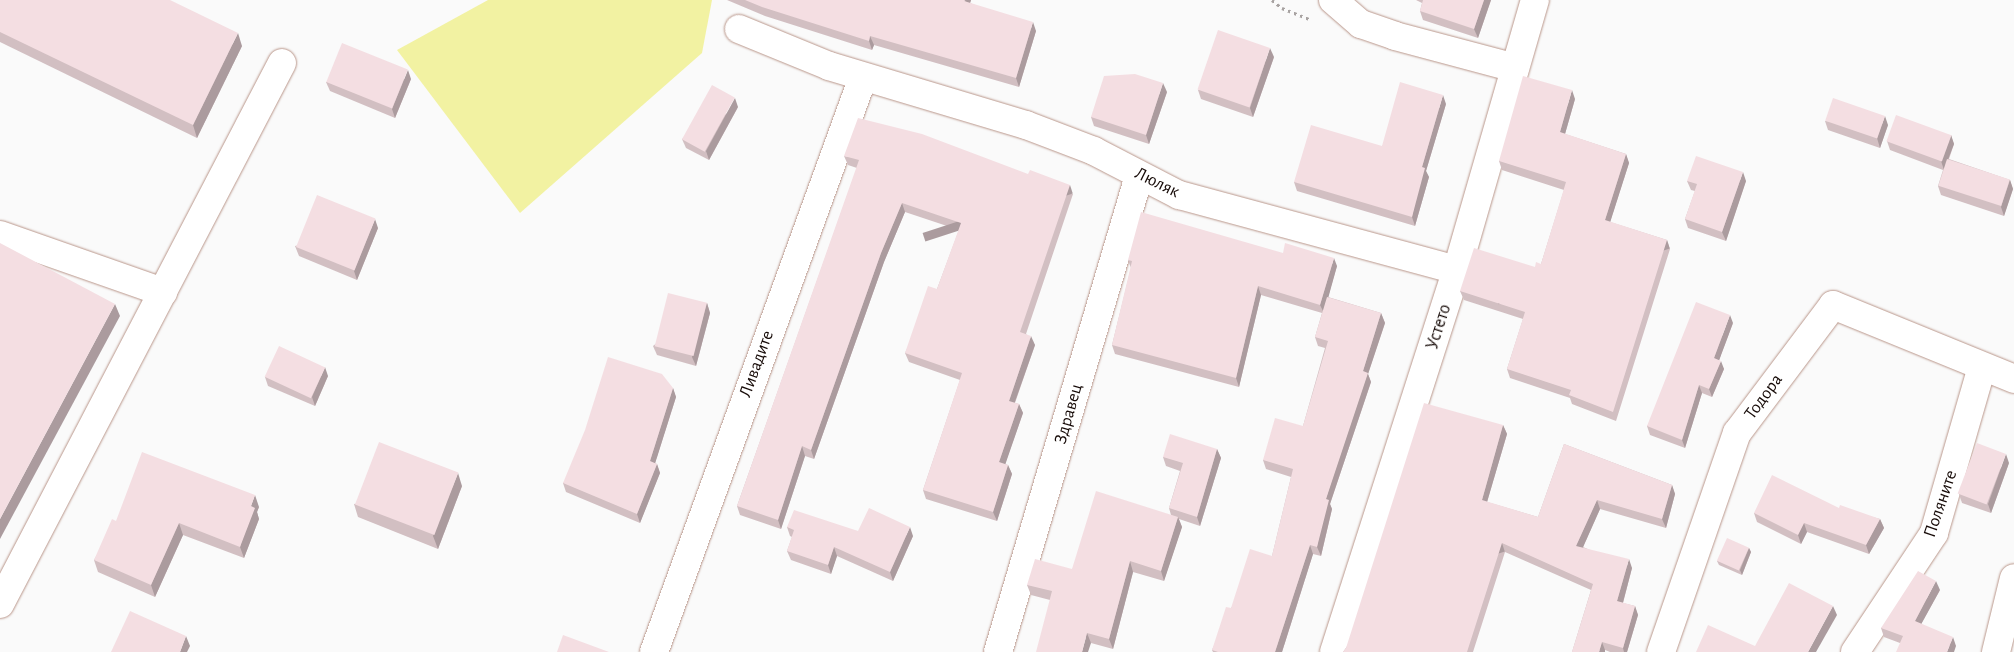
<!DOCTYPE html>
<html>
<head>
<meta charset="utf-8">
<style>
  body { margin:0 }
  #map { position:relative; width:2014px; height:652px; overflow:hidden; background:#fafafa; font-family:"Alegreya Sans",sans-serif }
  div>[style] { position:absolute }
  .green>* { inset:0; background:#f2f2a2 }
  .path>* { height:3px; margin-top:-1.5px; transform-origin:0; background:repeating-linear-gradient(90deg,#a7a2a1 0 2.5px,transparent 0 6.5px) }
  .roads { filter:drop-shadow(0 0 1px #b9968a) drop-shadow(0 0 1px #b9968a) }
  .minor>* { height:28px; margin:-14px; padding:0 14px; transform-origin:14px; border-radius:14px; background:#fff }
  .wall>* { inset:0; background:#d2bfc2 }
  .shaded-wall>* { inset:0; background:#ab9b9e; transform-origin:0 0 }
  .building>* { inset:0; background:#f4dee2; transform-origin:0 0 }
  span { translate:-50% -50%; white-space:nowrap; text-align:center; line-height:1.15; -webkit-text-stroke:4px #fff; paint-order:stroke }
  .street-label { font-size:18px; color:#150906 }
</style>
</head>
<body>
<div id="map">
  <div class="green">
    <div style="clip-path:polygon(488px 0,712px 0,702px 53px,520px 213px,397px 50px)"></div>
  </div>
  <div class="path">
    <div style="left:1272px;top:0;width:13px;rotate:39deg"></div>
    <div style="left:1282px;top:8px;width:31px;rotate:22deg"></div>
  </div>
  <div class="roads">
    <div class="minor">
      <div style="left:1333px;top:0;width:37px;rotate:41deg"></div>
      <div style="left:1361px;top:24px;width:36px;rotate:19deg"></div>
      <div style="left:1395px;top:36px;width:124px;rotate:14.9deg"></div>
      <div style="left:739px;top:29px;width:97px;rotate:22.3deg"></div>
      <div style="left:829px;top:66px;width:206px;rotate:16.7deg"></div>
      <div style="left:1026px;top:125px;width:73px;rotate:20.9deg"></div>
      <div style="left:1094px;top:151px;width:96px;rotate:27.4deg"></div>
      <div style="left:1179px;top:195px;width:288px;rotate:15.1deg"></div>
      <div style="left:0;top:235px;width:173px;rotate:19.3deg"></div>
      <div style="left:0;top:604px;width:610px;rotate:-62.47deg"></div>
      <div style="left:654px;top:652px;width:612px;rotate:-70.02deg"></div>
      <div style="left:998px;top:652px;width:496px;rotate:-73.5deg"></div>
      <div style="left:1334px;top:652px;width:401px;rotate:-72.2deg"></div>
      <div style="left:1457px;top:270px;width:281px;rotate:-73.9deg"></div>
      <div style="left:1661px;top:652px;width:232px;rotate:-70.9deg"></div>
      <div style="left:1737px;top:433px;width:160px;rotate:-53.1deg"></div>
      <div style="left:1833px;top:305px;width:196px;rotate:22.2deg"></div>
      <div style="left:1855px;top:652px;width:143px;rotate:-56.4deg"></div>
      <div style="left:1934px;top:533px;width:173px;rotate:-73.9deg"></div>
      <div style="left:1996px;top:652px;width:76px;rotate:-76.3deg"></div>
    </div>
  </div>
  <div class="wall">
    <div style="clip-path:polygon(0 0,242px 46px,197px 138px,0 42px)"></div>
    <div style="clip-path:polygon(727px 0,971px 0,970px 3px,1036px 31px,1019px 87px,874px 45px,872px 50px,765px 16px)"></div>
    <div style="clip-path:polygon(1416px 0,1491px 0,1478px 38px,1423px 20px,1420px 11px,1422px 3px)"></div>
    <div style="clip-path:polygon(1274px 57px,1253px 117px,1201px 99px,1198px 90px)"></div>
    <div style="clip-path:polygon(411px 79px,395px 118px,330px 91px,326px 82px)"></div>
    <div style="clip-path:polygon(1167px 92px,1149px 144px,1094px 126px,1091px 117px)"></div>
    <div style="clip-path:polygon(1575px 99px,1565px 134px,1626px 154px,1629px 163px,1610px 222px,1667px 240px,1670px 249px,1616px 421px,1572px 404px,1570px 398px,1510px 378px,1507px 369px,1523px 319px,1464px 300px,1460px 291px,1535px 267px,1541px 264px,1564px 190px,1502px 170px,1499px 161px)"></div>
    <div style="clip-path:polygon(1446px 104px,1426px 171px,1429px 177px,1415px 226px,1297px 191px,1294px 182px,1382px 146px)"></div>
    <div style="clip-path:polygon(738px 107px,709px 160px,686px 148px,682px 139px)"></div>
    <div style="clip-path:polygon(1825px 121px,1888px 125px,1880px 148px,1828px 130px)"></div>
    <div style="clip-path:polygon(1951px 135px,1954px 144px,1949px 159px,2010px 180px,2013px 189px,2004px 216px,1941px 195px,1938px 186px,1943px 170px,1890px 150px,1887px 141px)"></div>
    <div style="clip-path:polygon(844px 156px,1073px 194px,1026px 334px,1035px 345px,1015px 403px,1019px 404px,1023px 413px,1005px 464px,1008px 465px,1012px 474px,997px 521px,926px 499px,923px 490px,960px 380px,909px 362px,905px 353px,937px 289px,959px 230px,905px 212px,884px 262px,814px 459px,805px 456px,781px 529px,740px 515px,737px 506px,857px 168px,848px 165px)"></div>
    <div style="clip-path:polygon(1687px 181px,1746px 181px,1726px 241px,1688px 228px,1685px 219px,1695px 191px,1691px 190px)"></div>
    <div style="clip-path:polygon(378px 228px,357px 280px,299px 256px,295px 246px)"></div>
    <div style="clip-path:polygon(1283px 253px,1337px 266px,1328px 297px,1381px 313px,1385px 323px,1368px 374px,1371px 382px,1330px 504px,1332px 509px,1321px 556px,1313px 554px,1282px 652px,1213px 652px,1212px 650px,1231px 608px,1272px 556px,1291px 477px,1266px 469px,1263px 460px,1303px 426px,1325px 348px,1318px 346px,1315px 337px,1322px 313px,1261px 295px,1239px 387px,1115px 354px,1112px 345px,1131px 268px,1128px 260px)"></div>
    <div style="clip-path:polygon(707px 303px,710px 313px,696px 366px,657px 355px,653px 346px)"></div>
    <div style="clip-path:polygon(1733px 323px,1719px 360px,1724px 369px,1712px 397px,1702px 393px,1685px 448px,1650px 435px,1647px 426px)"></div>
    <div style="clip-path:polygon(328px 376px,315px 406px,268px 386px,265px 377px)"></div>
    <div style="clip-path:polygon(673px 388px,676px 397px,655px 463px,657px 464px,660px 473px,640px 523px,566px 492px,563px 483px)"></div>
    <div style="clip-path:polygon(1503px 425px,1507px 434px,1487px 502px,1538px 517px,1564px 444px,1672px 485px,1675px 494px,1666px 528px,1600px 509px,1583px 547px,1632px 568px,1623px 603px,1635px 606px,1638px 615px,1627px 652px,1610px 652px,1605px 650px,1572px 652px,1591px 590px,1505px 552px,1473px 652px,1343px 652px)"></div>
    <div style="clip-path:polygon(1217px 449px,1221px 458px,1200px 526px,1179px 519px,1182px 527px,1164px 581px,1133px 572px,1113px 649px,1091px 643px,1050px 600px,1031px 595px,1027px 585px,1072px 569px,1171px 515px,1169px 508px,1180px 471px,1166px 466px,1163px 457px)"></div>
    <div style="clip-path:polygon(2009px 463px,1991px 513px,1962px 503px,1959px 494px)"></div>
    <div style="clip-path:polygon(462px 486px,438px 549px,358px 517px,354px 504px)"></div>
    <div style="clip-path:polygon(259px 507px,257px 512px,259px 519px,244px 558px,183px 535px,155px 597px,98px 572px,94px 560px,116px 521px)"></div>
    <div style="clip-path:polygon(1839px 508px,1880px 519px,1884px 528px,1869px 554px,1807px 532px,1801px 544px,1757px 522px,1754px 513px)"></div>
    <div style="clip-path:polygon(787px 527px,858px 531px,913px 536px,893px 581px,837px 556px,831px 574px,791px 560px,787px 551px,792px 537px,790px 536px)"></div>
    <div style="clip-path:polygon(1749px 548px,1751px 552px,1742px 575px,1719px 565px,1717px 561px)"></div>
    <div style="clip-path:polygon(1940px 590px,1921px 624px,1956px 646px,1900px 643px,1884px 637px,1881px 628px)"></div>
  </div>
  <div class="shaded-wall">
    <div style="clip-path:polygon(965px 0,971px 0,968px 10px)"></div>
    <div style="clip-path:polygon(1484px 0,1491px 0,1478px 38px,1474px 29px)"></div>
    <div style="clip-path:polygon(1033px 22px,1036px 31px,1019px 87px,1016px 78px)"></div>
    <div style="clip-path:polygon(238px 33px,242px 46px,197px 138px,193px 125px)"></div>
    <div style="clip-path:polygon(870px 36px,874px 45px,872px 50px,869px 41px)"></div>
    <div style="clip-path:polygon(1270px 48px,1274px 57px,1253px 117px,1250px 108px)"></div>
    <div style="clip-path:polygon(408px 70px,411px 79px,395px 118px,392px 109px)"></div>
    <div style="clip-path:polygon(1163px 83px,1167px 92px,1149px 144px,1146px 135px)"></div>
    <div style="clip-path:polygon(1572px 90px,1575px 99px,1563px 141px,1560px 132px)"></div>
    <div style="clip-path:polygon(1443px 95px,1446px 104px,1426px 171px,1429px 177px,1415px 226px,1412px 217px,1422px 167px)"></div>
    <div style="clip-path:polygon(735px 98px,738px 107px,709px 160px,706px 151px)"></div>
    <div style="clip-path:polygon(1885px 116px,1888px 125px,1880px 148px,1877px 138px)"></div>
    <div style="clip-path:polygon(1951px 135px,1954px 144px,1944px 170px,1941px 161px)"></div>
    <div style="clip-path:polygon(1626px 154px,1629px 163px,1608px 229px,1605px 220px)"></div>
    <div style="clip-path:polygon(1743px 172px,1746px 181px,1726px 241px,1722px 232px)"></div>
    <div style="clip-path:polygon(2010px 180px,2013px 189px,2004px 216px,2001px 207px)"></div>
    <div style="left:1070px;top:185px;width:9px;height:155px;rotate:72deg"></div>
    <div style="clip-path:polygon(902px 203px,905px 212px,884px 262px,814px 459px,811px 450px,881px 253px)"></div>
    <div style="clip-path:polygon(375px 219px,378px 228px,357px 280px,354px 271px)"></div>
    <div style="left:1667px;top:240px;width:9px;height:180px;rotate:72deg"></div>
    <div style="clip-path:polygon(1334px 258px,1337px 266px,1324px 313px,1320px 305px)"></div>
    <div style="clip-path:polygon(1258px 286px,1261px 295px,1239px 387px,1236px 378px)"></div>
    <div style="clip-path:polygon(707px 303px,710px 313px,696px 366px,692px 357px)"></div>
    <div style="clip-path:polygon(115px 304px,120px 316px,0 539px,0 519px)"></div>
    <div style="clip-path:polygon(1381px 313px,1385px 323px,1368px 374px,1371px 382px,1330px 504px,1332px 509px,1321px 556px,1317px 547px,1326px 499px,1363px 371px)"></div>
    <div style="clip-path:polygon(1730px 315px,1733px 323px,1717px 366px,1714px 358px)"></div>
    <div style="clip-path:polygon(1031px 336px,1035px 345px,1012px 410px,1009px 401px)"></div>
    <div style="clip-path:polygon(1721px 361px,1724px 369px,1712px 397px,1709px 389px)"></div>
    <div style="clip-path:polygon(325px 367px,328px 376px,315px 406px,312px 397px)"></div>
    <div style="clip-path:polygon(1699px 385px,1702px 393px,1685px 448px,1682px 440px)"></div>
    <div style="clip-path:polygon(673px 388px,676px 397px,653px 470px,650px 461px)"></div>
    <div style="clip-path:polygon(1019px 404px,1023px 413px,1003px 471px,999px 462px)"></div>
    <div style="clip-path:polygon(1503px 425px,1507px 434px,1485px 509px,1482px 500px)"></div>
    <div style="clip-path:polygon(802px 446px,805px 456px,781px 529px,778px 520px)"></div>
    <div style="clip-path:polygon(1217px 449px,1221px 458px,1200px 526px,1197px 517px)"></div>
    <div style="clip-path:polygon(2006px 454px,2009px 463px,1991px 513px,1988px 504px)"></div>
    <div style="clip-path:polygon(657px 464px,660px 473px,640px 523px,637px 514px)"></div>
    <div style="clip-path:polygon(1008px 465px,1012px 474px,997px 521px,993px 512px)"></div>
    <div style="clip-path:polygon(458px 473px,462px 486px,438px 549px,433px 536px)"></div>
    <div style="clip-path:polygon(1672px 485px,1675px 494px,1666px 528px,1662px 519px)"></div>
    <div style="clip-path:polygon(255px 495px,259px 507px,257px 512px,259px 519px,244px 558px,240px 547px,251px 506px)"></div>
    <div style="clip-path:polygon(1597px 500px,1600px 509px,1580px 554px,1576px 546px)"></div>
    <div style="clip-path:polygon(1178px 517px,1182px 527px,1164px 581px,1161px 571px)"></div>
    <div style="clip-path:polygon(1880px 519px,1884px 528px,1869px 554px,1866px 545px)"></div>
    <div style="clip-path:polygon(179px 523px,183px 535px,155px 597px,151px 585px)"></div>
    <div style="clip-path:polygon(1804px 523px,1807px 532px,1801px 544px,1798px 535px)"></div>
    <div style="clip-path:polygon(910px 527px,913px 536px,893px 581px,890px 572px)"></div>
    <div style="left:1502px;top:543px;width:9px;height:114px;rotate:72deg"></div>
    <div style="clip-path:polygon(1310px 545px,1313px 554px,1282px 652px,1275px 652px)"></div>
    <div style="clip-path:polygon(834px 547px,837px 556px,831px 574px,828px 565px)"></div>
    <div style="clip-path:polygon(1749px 548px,1751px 552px,1742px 575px,1740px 570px)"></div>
    <div style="clip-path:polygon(1629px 559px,1632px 568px,1621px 610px,1617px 601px)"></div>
    <div style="clip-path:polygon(1130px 561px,1133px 572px,1113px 649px,1109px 639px)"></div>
    <div style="clip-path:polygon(1936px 581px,1940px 590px,1918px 630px,1915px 621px)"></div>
    <div style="clip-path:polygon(1635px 606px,1638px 615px,1627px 652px,1624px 652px,1623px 648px)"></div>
    <div style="clip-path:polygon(1833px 606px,1837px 615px,1816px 652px,1808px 652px)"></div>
    <div style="clip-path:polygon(1087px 633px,1091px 643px,1088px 652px,1082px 652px)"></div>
    <div style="clip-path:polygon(186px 636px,190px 646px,187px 652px,180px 652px)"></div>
    <div style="clip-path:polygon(1953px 637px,1956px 646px,1954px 652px,1947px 652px)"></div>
    <div style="clip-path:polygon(1602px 642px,1605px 650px,1605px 652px,1599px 652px)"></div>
  </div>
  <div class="building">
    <div style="clip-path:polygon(0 0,170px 0,238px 33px,193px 125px,0 32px)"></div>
    <div style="clip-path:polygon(745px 0,965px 0,964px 1px,1033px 22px,1016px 78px,870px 36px,869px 41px,762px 7px)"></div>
    <div style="clip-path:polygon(1423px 0,1484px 0,1474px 29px,1420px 11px)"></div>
    <div style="left:1218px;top:30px;width:55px;height:63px;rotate:19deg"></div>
    <div style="left:342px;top:43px;width:71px;height:42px;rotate:22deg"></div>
    <div style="clip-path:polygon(1135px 74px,1163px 83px,1146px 135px,1091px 117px,1104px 76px)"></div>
    <div style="clip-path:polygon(1523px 76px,1572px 90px,1560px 132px,1626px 154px,1605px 220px,1667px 240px,1613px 412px,1569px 395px,1571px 390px,1507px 369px,1525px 312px,1460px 291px,1474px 248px,1535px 267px,1536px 262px,1541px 264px,1566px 182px,1499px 161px)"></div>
    <div style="clip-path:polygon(1400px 82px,1443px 95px,1422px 167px,1425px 168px,1412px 217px,1294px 182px,1311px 125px,1382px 146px)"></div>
    <div style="left:712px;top:85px;width:26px;height:62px;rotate:29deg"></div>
    <div style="left:1833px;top:98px;width:55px;height:24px;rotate:19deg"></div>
    <div style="left:1896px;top:115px;width:59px;height:28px;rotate:20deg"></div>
    <div style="clip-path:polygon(858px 118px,922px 134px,1028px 174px,1030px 170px,1070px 185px,1020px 332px,1031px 336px,1009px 401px,1019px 404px,999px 462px,1008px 465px,993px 512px,923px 490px,962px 373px,905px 353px,928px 286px,937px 289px,961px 223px,902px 203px,881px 253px,811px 450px,802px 446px,778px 520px,737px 506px,859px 160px,844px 156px)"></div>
    <div style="clip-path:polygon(1696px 156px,1743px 172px,1722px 232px,1685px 219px,1697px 184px,1687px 181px)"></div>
    <div style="left:1947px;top:159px;width:66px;height:28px;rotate:18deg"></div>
    <div style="left:317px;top:195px;width:63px;height:56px;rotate:22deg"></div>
    <div style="clip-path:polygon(1141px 212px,1283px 253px,1285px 243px,1334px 258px,1320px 305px,1258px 286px,1236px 378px,1112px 345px,1132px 261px,1128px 260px)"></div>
    <div style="clip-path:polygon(0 243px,115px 304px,0 519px)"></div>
    <div style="left:668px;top:293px;width:40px;height:55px;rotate:14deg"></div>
    <div style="clip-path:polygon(1327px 297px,1381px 313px,1363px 371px,1368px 373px,1326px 499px,1329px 500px,1317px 547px,1310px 545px,1275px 652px,1218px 652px,1212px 650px,1226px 607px,1231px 608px,1250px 549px,1272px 556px,1293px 469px,1263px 460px,1275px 418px,1303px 426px,1328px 341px,1315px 337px)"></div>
    <div style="clip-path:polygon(1696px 302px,1730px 315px,1714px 358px,1721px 361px,1709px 389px,1699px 385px,1682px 440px,1647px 426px)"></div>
    <div style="left:279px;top:346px;width:51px;height:34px;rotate:25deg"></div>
    <div style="clip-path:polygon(608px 357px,662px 374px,673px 388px,650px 461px,657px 464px,637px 514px,563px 483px,585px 430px)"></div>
    <div style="clip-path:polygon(1424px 403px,1503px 425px,1482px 500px,1538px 517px,1564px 444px,1672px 485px,1662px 519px,1597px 500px,1576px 546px,1629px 559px,1617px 601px,1635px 606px,1623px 648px,1602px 642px,1599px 652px,1572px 652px,1593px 584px,1502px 543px,1467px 652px,1343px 652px,1346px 648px)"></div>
    <div style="clip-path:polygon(1170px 434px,1217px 449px,1197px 517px,1169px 508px,1183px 463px,1163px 457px)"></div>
    <div style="left:379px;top:442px;width:85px;height:67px;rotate:21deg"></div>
    <div style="left:1977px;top:443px;width:31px;height:54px;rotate:21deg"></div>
    <div style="clip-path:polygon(142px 452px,255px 495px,251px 506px,255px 508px,240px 547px,179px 523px,151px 585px,94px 560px,112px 519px,116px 521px)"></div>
    <div style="clip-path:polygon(1772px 475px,1839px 508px,1840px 505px,1880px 519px,1866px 545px,1804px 523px,1798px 535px,1754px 513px)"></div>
    <div style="clip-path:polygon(1096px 491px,1178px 517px,1161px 571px,1130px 561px,1109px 639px,1087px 633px,1082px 652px,1036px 652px,1052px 591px,1027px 585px,1035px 559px,1072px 569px)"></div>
    <div style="clip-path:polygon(869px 508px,910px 527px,890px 572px,834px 547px,828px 565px,787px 551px,794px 530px,787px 527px,794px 510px,858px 531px)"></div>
    <div style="left:1727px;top:538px;width:24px;height:25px;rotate:24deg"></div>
    <div style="clip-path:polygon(1918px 571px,1936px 581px,1915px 621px,1953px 637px,1947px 652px,1896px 652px,1903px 636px,1881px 628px)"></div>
    <div style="clip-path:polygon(1789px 583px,1833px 606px,1808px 652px,1696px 652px,1708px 625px,1755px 646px)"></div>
    <div style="clip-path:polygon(130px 611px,186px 636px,180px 652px,111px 652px)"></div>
    <div style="clip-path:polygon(563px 635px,609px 652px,557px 652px)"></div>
  </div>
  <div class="street-label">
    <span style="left:1157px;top:183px;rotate:26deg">Люляк</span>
    <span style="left:1439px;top:327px;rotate:-72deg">Устето</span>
    <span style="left:757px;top:364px;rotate:-70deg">Ливадите</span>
    <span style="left:1764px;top:397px;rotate:-54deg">Тодора</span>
    <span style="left:1069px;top:414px;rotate:-74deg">Здравец</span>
    <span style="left:1941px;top:504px;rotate:-71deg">Поляните</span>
  </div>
</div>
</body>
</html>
